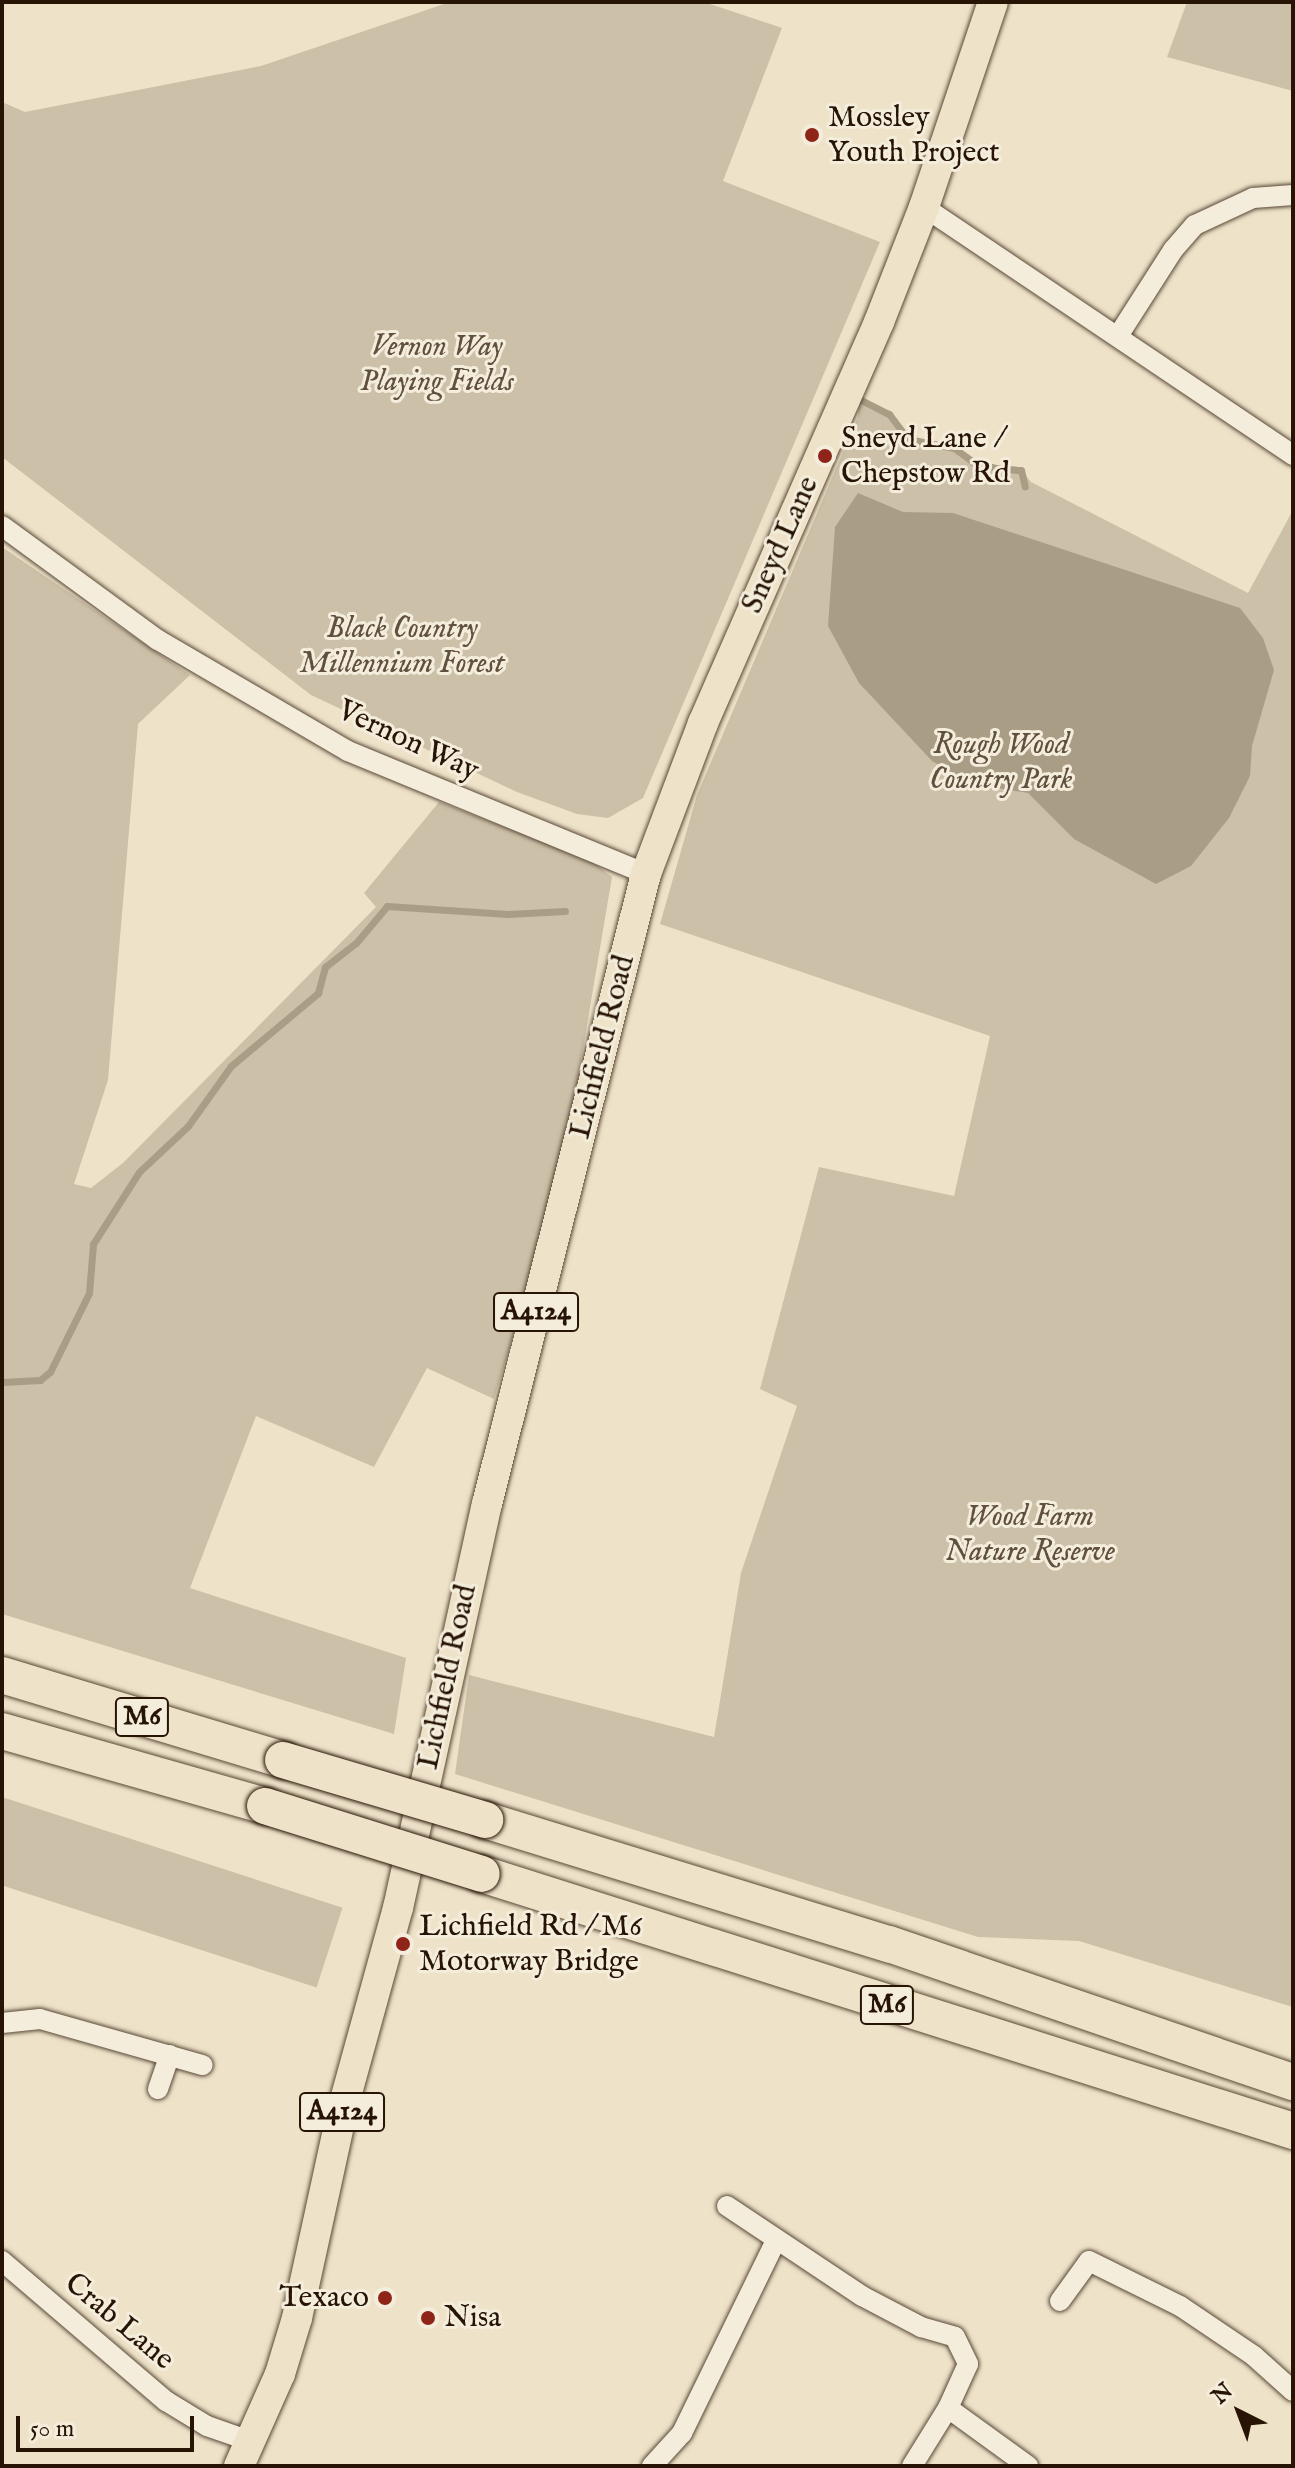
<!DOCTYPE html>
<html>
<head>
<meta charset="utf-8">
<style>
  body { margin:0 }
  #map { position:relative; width:1295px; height:2468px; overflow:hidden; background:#eee3c9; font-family:"IM FELL English",serif }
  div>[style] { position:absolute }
  .green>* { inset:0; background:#ccc0a8; transform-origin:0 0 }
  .water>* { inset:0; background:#aa9d86 }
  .stream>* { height:7px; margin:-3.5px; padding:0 3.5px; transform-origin:3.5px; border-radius:3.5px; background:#aa9d86 }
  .roads { filter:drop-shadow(0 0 2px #594836) drop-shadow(0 0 2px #594836) }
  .street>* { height:20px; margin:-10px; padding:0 10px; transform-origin:10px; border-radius:10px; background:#f4eddc }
  .primary>* { height:30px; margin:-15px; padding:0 15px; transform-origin:15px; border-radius:15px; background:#eee3c9 }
  .highway>* { height:36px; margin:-18px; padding:0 18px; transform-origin:18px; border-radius:18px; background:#eee3c9 }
  .bridges { filter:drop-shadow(0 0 2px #271405) drop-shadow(0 0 2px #271405) }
  .highway-bridge>* { height:36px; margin:-18px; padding:0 18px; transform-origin:18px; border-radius:18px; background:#eee3c9 }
  .dots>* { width:22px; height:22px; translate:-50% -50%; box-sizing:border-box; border:4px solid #f4eddc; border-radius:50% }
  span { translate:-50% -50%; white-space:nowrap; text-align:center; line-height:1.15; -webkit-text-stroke:6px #f4eddc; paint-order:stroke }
  .shield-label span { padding:2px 6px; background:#f4eddc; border:2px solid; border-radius:6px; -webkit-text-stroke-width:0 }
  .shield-label { font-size:28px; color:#271405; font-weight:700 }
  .poi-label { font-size:30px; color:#271405 }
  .left { translate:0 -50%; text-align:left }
  .right { translate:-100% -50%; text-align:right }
  .park-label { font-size:30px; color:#61503e; font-style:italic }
  .street-label { font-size:30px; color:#271405 }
  .frame { position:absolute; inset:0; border:4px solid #271405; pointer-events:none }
  .north { position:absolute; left:1199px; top:2372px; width:80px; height:80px; -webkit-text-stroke:6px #f4eddc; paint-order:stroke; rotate:318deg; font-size:22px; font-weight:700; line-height:32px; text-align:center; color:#271405 }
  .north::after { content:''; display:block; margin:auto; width:28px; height:36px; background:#271405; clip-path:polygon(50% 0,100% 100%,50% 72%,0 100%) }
  .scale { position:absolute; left:16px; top:2416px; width:178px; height:36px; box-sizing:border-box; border:4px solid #271405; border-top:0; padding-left:10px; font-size:24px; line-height:28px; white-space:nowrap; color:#271405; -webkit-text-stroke:6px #f4eddc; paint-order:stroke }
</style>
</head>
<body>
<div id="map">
  <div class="green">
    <div style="clip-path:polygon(450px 2px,704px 2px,782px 28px,723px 181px,880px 242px,643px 798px,608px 818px,577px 814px,517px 792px,311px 695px,2px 457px,2px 102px,25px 112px,261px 66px)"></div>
    <div style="clip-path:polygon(1187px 2px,1293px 2px,1293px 91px,1167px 57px)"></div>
    <div style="clip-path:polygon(859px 399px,889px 414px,908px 439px,954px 448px,973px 462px,996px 468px,1021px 470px,1031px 482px,1248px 593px,1293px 510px,1293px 2007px,1079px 1941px,978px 1937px,455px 1774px,469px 1675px,714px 1737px,741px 1573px,797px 1406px,760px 1389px,819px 1167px,954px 1196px,990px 1036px,660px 924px,697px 795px,858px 417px)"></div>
    <div style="clip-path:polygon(2px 547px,190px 675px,138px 724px,108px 1080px,74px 1184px,91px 1188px,123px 1163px,376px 907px,364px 893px,439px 802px,590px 860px,612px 877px,562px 1173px,494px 1399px,427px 1368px,374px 1467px,256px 1416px,190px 1588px,406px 1658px,394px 1734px,2px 1614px)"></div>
    <div style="left:2px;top:1797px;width:358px;height:84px;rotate:18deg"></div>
  </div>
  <div class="water">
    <div style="clip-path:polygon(858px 493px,903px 512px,953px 513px,1240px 608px,1263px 638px,1274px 670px,1252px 746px,1250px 776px,1229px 818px,1191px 866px,1156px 884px,1074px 839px,1028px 793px,972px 784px,932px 761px,859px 683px,828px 626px,835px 527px)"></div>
  </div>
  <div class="stream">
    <div style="left:859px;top:399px;width:34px;rotate:27deg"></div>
    <div style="left:889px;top:414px;width:31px;rotate:53deg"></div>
    <div style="left:908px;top:439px;width:47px;rotate:11.1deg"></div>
    <div style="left:954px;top:448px;width:24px;rotate:36deg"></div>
    <div style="left:973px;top:462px;width:24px;rotate:15deg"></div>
    <div style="left:996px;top:468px;width:25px;rotate:5deg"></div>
    <div style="left:1021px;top:470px;width:17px;rotate:77deg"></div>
    <div style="left:2px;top:1382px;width:38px;rotate:-3deg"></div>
    <div style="left:40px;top:1380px;width:13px;rotate:-39deg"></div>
    <div style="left:50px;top:1372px;width:88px;rotate:-63.7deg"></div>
    <div style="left:89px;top:1293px;width:49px;rotate:-85.3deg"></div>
    <div style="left:93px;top:1244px;width:85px;rotate:-57.4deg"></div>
    <div style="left:139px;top:1172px;width:67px;rotate:-43.2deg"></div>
    <div style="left:188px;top:1126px;width:74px;rotate:-54.4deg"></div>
    <div style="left:231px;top:1066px;width:114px;rotate:-40deg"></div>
    <div style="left:318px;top:993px;width:27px;rotate:-75deg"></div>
    <div style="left:325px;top:967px;width:39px;rotate:-38deg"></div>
    <div style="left:356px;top:943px;width:48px;rotate:-50deg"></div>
    <div style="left:387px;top:906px;width:121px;rotate:3.8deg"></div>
    <div style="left:508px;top:914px;width:57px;rotate:-3deg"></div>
  </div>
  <div class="roads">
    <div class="street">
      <div style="left:924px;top:207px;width:445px;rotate:33.9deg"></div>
      <div style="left:1118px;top:336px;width:102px;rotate:-57.4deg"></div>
      <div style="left:1173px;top:250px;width:33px;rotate:-49deg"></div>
      <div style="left:1195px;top:225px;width:64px;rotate:-25deg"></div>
      <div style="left:1253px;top:198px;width:40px;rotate:-4.3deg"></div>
      <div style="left:2px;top:526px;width:193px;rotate:36.2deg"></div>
      <div style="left:158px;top:640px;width:220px;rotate:30.3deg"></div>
      <div style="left:348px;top:751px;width:322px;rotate:22.4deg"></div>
      <div style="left:2px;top:2023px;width:38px;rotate:-6deg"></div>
      <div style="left:40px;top:2019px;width:169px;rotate:15.8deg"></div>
      <div style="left:158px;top:2089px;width:36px;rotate:-71deg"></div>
      <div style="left:727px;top:2206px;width:162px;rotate:33.7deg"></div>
      <div style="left:862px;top:2296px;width:67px;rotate:27.7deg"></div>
      <div style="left:921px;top:2327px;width:35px;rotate:16deg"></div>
      <div style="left:955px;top:2337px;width:30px;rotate:64deg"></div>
      <div style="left:968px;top:2364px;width:48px;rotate:114.4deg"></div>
      <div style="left:948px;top:2408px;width:99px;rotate:35.9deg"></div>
      <div style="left:2px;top:2261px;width:216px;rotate:40.5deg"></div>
      <div style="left:166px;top:2401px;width:48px;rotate:31.4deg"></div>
      <div style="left:207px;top:2426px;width:42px;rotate:19.3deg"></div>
      <div style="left:1060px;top:2301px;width:49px;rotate:-54.1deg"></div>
      <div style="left:1089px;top:2261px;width:102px;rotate:26.3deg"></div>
      <div style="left:1180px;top:2306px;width:89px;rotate:34deg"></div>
      <div style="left:1254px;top:2356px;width:52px;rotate:41.9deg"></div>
      <div style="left:652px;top:2466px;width:45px;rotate:-47.7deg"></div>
      <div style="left:682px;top:2433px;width:215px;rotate:-64deg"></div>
      <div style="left:912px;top:2466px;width:68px;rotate:-58.2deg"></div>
    </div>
    <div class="primary">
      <div style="left:239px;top:2466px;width:101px;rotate:-66deg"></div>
      <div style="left:280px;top:2374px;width:59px;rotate:-73.1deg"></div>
      <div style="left:297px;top:2318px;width:212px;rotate:-77.7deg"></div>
      <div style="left:342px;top:2111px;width:211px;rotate:-74.6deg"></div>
      <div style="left:398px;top:1908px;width:414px;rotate:-77.6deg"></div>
      <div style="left:487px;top:1504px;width:650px;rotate:-75.84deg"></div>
      <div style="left:646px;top:874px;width:161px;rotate:-69.3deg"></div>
      <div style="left:703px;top:723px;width:438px;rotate:-66.3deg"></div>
      <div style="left:879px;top:322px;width:123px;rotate:-68.6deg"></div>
      <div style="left:924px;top:207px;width:216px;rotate:-71.4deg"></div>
    </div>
    <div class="highway">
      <div style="left:2px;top:1675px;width:294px;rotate:16.8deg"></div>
      <div style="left:2px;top:1731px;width:273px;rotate:15.9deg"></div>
      <div style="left:485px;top:1820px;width:423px;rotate:17.1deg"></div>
      <div style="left:889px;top:1944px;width:427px;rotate:18.9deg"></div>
      <div style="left:482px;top:1874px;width:851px;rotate:17.58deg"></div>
    </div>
  </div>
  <div class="bridges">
    <div class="highway-bridge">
      <div style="left:283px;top:1760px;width:211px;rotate:16.5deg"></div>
      <div style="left:265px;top:1806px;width:227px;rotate:17.4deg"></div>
    </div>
  </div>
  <div class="dots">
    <div style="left:812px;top:135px;background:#8f2418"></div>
    <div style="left:825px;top:456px;background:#8f2418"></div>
    <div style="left:403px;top:1944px;background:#8f2418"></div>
    <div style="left:385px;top:2298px;background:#8f2418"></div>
    <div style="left:428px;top:2318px;background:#8f2418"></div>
  </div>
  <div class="shield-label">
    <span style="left:536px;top:1312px">A4124</span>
    <span style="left:142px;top:1717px">M6</span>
    <span style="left:887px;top:2005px">M6</span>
    <span style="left:342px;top:2112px">A4124</span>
  </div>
  <div class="poi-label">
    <span class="left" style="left:828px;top:135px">Mossley<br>Youth Project</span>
    <span class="left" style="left:841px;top:456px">Sneyd Lane /<br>Chepstow Rd</span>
    <span class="left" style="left:419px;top:1944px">Lichfield Rd / M6<br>Motorway Bridge</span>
    <span class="right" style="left:369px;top:2298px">Texaco</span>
    <span class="left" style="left:444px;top:2318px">Nisa</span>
  </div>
  <div class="park-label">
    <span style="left:437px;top:364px">Vernon Way<br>Playing Fields</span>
    <span style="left:402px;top:646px">Black Country<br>Millennium Forest</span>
    <span style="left:1001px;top:762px">Rough Wood<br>Country Park</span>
    <span style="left:1030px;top:1534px">Wood Farm<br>Nature Reserve</span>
  </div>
  <div class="street-label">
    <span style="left:781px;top:545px;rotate:-66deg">Sneyd Lane</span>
    <span style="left:408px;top:741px;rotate:25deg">Vernon Way</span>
    <span style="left:603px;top:1047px;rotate:-76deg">Lichfield Road</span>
    <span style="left:448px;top:1677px;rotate:-78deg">Lichfield Road</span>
    <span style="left:119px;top:2322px;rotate:40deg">Crab Lane</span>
  </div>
  <div class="frame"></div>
  <div class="north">N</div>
  <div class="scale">50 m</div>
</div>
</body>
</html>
